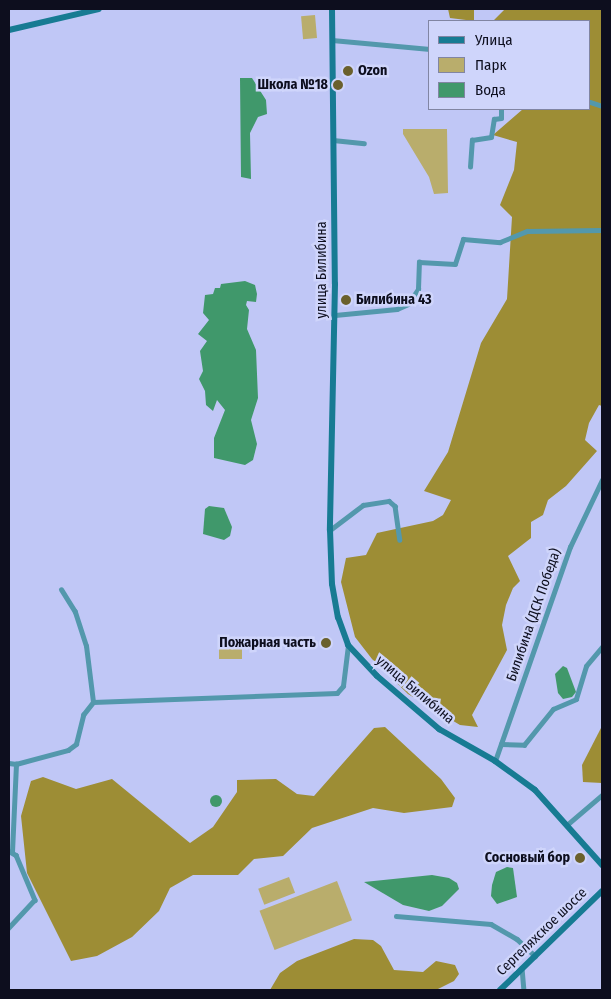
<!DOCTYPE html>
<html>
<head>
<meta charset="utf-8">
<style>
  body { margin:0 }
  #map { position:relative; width:611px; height:999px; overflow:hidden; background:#c0c7f6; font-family:"Fira Sans Condensed",sans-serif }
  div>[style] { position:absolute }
  .green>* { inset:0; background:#b9ad6c; transform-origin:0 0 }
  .forest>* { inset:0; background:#9d8d35 }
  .water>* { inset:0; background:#40986b }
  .round { border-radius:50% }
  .street>* { height:4.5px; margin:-2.25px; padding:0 2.25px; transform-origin:2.25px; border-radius:2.25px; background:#5398ac }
  .secondary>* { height:6px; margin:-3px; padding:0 3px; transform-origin:3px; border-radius:3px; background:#177b93 }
  .dots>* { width:14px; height:14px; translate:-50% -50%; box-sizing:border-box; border:2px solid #cfd5fb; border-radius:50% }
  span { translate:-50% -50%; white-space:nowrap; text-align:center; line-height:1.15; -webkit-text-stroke:5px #cfd5fb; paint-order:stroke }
  .poi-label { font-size:14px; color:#0d0e1e; font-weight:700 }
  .left { translate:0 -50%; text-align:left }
  .right { translate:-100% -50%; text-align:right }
  .street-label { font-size:14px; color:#0d0e1e }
  .frame { position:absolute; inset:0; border:10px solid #0d0e1e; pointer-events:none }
  .legend { position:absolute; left:428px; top:20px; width:162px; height:90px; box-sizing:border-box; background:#cfd5fb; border:1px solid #8185a3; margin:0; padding:6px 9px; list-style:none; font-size:15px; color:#0d0e1e }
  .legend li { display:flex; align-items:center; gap:10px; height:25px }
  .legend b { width:25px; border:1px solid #8185a3 }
</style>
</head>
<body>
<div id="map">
  <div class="green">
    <div style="left:315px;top:15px;width:23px;height:14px;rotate:85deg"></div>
    <div style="clip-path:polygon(403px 129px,447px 129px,448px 193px,434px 194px,429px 177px,403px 134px)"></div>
    <div style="left:219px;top:648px;width:23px;height:11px"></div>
    <div style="left:289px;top:877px;width:17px;height:33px;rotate:69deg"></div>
    <div style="left:337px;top:881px;width:42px;height:83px;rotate:69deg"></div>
  </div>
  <div class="forest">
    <div style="clip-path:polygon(448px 9px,474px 9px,474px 21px,450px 18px)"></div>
    <div style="clip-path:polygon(505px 9px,602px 9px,602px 406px,599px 405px,589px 423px,585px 440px,597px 451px,566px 486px,548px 500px,543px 515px,531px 522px,531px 538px,508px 556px,520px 581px,513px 588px,506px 605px,502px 625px,507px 650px,472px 715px,478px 727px,460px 725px,408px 694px,372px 659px,355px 637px,341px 582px,346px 558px,366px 555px,377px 533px,433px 521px,443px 515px,451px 500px,424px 491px,448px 452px,481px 343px,507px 299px,512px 217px,500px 205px,514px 170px,517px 142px,493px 135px,523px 109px,590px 109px,590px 21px,493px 21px)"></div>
    <div style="clip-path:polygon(602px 726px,602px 783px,583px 782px,582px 765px)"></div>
    <div style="clip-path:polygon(385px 727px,441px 779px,455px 798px,452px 807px,404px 813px,373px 808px,312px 828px,283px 856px,254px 859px,238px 875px,193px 875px,170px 888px,159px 911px,132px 937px,97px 956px,71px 961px,27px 873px,21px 816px,31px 781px,43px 777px,76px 789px,112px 779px,190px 843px,213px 827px,237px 792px,237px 780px,276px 779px,297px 794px,314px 796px,374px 728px)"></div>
    <div style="clip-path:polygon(354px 939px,373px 940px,381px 946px,394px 970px,423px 972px,436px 961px,455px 965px,459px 974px,454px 981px,436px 990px,270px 990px,280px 973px,297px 961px)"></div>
  </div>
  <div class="water">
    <div style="clip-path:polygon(240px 78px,252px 78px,266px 100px,267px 114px,258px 117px,250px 133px,251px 179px,241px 177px)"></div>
    <div style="clip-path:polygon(245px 281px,255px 285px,257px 294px,256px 302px,247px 301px,246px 305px,249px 310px,247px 329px,256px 350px,258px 398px,251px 420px,257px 444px,253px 460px,245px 465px,214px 458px,214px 438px,225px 410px,217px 400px,213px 411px,206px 405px,205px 391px,199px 379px,203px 371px,200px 351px,207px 341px,198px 334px,209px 320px,203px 313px,205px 295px,213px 294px,215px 288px,220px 288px,221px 284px)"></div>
    <div style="clip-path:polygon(209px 506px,224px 508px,232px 527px,230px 536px,224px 540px,203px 534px,205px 509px)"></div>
    <div style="clip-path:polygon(563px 666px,567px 668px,576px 692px,572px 697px,563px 699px,558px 693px,555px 674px)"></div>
    <div class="round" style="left:210px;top:795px;width:12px;height:12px"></div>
    <div style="clip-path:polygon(507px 867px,513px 868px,517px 897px,497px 904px,491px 896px,492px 885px,496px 872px)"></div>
    <div style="clip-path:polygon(432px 875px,449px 878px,457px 883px,459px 889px,442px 906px,429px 911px,403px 905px,364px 882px)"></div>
  </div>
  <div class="street">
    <div style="left:332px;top:40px;width:98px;rotate:5.2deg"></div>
    <div style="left:590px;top:102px;width:13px;rotate:18deg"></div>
    <div style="left:333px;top:140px;width:31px;rotate:6deg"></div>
    <div style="left:470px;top:167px;width:27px;rotate:-86deg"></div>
    <div style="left:472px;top:140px;width:19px;rotate:-9deg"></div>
    <div style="left:491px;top:137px;width:18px;rotate:-81deg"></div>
    <div style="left:494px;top:119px;width:7px;rotate:-8deg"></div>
    <div style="left:501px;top:118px;width:9px;rotate:-90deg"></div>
    <div style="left:335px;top:315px;width:62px;rotate:-5.5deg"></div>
    <div style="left:397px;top:309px;width:12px;rotate:-24deg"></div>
    <div style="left:408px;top:304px;width:18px;rotate:-56deg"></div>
    <div style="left:418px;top:289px;width:27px;rotate:-88deg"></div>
    <div style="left:419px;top:262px;width:36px;rotate:3deg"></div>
    <div style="left:455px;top:264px;width:26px;rotate:-72deg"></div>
    <div style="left:463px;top:239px;width:37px;rotate:5deg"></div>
    <div style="left:500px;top:242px;width:29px;rotate:-22deg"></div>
    <div style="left:527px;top:231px;width:75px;rotate:-0.8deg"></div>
    <div style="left:330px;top:530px;width:41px;rotate:-37.1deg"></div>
    <div style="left:363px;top:505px;width:26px;rotate:-9deg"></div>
    <div style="left:389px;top:501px;width:8px;rotate:40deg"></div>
    <div style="left:395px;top:506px;width:34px;rotate:82deg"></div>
    <div style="left:93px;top:702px;width:244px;rotate:-2.1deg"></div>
    <div style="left:337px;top:693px;width:9px;rotate:-49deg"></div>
    <div style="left:343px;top:686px;width:41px;rotate:-83deg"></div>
    <div style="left:501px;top:744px;width:23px;rotate:2deg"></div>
    <div style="left:524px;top:745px;width:46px;rotate:-51.1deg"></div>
    <div style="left:553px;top:709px;width:25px;rotate:-23deg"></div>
    <div style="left:576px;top:699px;width:34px;rotate:-73deg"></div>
    <div style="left:586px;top:666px;width:25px;rotate:-50deg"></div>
    <div style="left:495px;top:761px;width:227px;rotate:-70.7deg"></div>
    <div style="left:570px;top:547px;width:74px;rotate:-64.5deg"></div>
    <div style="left:9px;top:763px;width:7px;rotate:8deg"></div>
    <div style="left:16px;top:764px;width:54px;rotate:-15.1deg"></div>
    <div style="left:68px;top:750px;width:10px;rotate:-37deg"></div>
    <div style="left:76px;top:744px;width:30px;rotate:-76deg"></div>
    <div style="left:83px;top:715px;width:16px;rotate:-52deg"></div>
    <div style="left:93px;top:702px;width:56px;rotate:-97.1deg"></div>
    <div style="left:86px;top:646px;width:36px;rotate:-108deg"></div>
    <div style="left:75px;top:612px;width:26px;rotate:-122deg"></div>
    <div style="left:568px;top:824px;width:45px;rotate:-40.5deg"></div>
    <div style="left:9px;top:851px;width:8px;rotate:30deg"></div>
    <div style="left:16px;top:855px;width:49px;rotate:67.1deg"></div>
    <div style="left:35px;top:900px;width:38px;rotate:133deg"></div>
    <div style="left:12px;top:852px;width:88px;rotate:-87.4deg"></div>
    <div style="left:396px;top:916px;width:95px;rotate:4.8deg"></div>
    <div style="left:491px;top:924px;width:30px;rotate:30deg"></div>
    <div style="left:517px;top:939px;width:25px;rotate:43deg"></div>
    <div style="left:522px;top:968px;width:22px;rotate:85deg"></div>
  </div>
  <div class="secondary">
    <div style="left:332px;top:9px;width:275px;rotate:89.4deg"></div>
    <div style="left:335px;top:284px;width:246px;rotate:91.2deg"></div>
    <div style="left:330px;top:530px;width:54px;rotate:87.9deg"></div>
    <div style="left:332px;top:584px;width:34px;rotate:80deg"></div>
    <div style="left:338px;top:617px;width:30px;rotate:70deg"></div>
    <div style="left:348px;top:645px;width:42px;rotate:46.9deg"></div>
    <div style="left:377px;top:676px;width:82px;rotate:40.5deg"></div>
    <div style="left:439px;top:729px;width:64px;rotate:29.7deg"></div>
    <div style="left:495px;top:761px;width:49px;rotate:35.9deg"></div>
    <div style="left:535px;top:790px;width:101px;rotate:48.2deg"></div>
    <div style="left:9px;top:30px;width:92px;rotate:-13.1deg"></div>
    <div style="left:500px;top:990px;width:142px;rotate:-44.1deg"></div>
  </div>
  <div class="dots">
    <div style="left:348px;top:71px;background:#6a602c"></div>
    <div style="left:338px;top:85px;background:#6a602c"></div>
    <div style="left:346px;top:300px;background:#6a602c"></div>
    <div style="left:326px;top:643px;background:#6a602c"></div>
    <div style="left:580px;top:858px;background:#6a602c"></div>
  </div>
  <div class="poi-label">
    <span class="left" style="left:358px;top:71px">Ozon</span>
    <span class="right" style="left:328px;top:85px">Школа №18</span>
    <span class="left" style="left:356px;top:300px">Билибина 43</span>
    <span class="right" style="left:316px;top:643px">Пожарная часть</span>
    <span class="right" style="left:570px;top:858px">Сосновый бор</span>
  </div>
  <div class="street-label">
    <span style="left:322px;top:270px;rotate:-90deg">улица Билибина</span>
    <span style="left:534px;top:615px;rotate:-71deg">Билибина (ДСК Победа)</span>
    <span style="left:415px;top:690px;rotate:40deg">улица Билибина</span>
    <span style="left:542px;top:932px;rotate:-44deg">Сергеляхское шоссе</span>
  </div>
  <div class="frame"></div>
  <ul class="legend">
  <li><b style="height:6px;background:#177b93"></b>Улица</li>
  <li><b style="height:14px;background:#b9ad6c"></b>Парк</li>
  <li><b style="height:14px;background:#40986b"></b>Вода</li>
  </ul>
</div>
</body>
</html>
